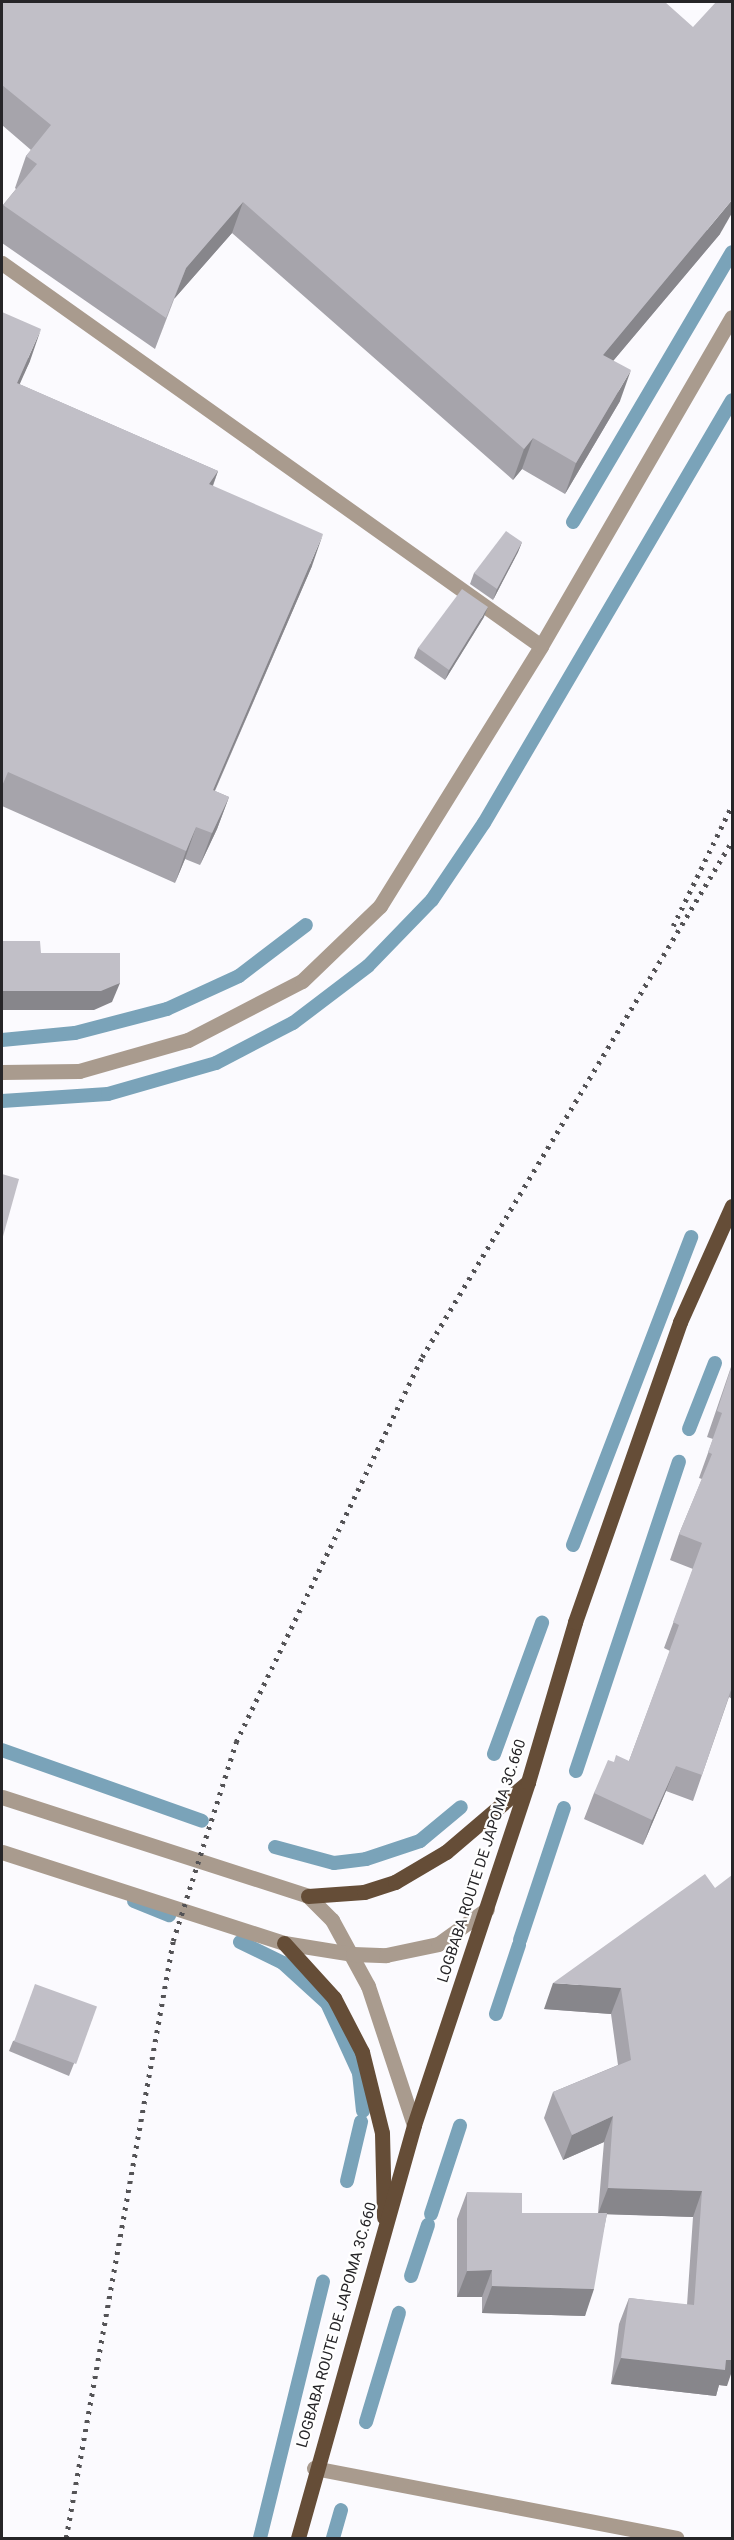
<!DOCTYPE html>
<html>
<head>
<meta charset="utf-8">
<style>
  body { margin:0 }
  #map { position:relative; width:734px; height:2540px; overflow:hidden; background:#fbfafe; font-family:Roboto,sans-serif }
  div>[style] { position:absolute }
  .stream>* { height:14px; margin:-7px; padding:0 7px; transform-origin:7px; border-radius:7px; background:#7aa3b9 }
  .minor>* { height:15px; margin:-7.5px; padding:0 7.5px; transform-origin:7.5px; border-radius:7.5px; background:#a99b8e }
  .major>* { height:15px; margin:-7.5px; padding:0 7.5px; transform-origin:7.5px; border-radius:7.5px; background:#654d37 }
  .rail>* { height:4.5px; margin-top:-2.25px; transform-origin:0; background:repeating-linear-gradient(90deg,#545356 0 3px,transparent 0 9px) }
  .wall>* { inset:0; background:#a6a4ab }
  .shaded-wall>* { inset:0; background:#87868b }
  .building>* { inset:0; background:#c1bfc7; transform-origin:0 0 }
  span { translate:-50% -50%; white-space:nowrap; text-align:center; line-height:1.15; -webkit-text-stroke:4.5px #fff; paint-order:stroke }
  .street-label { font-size:15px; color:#262528 }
  .frame { position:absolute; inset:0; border:3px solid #262528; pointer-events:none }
</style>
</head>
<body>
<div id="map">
  <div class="stream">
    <div style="left:573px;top:522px;width:313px;rotate:-59.5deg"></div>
    <div style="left:2px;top:1040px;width:73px;rotate:-5.5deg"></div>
    <div style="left:75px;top:1033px;width:95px;rotate:-14.6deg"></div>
    <div style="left:167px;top:1009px;width:79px;rotate:-24.6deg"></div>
    <div style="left:239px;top:976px;width:84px;rotate:-37.3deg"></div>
    <div style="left:2px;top:1101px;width:106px;rotate:-3.8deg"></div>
    <div style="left:108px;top:1094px;width:112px;rotate:-16deg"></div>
    <div style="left:216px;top:1063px;width:87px;rotate:-27.5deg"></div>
    <div style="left:293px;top:1023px;width:94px;rotate:-37.2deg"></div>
    <div style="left:368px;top:966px;width:92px;rotate:-45.9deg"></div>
    <div style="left:432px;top:900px;width:93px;rotate:-56deg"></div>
    <div style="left:484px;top:823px;width:490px;rotate:-59.6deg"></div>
    <div style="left:689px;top:1429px;width:71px;rotate:-68.5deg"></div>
    <div style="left:573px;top:1545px;width:330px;rotate:-69deg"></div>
    <div style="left:2px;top:1750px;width:212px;rotate:19.5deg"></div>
    <div style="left:494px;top:1754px;width:140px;rotate:-69.9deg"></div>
    <div style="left:576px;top:1771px;width:326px;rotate:-71.6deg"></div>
    <div style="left:275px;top:1847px;width:61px;rotate:15.2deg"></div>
    <div style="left:334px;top:1863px;width:32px;rotate:-7deg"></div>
    <div style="left:366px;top:1859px;width:57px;rotate:-18.4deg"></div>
    <div style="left:420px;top:1841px;width:53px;rotate:-39.7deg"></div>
    <div style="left:134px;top:1901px;width:38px;rotate:22deg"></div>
    <div style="left:520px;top:1940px;width:139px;rotate:-71.6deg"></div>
    <div style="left:240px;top:1942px;width:48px;rotate:26deg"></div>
    <div style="left:283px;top:1963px;width:59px;rotate:42.3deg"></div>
    <div style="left:327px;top:2003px;width:77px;rotate:65.4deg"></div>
    <div style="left:359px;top:2073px;width:38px;rotate:84deg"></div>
    <div style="left:496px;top:2014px;width:73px;rotate:-71.6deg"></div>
    <div style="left:347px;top:2181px;width:61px;rotate:-76.7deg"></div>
    <div style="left:431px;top:2214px;width:93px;rotate:-71.8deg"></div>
    <div style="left:411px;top:2276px;width:54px;rotate:-71.6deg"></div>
    <div style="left:366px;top:2422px;width:114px;rotate:-73.2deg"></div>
    <div style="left:260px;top:2538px;width:264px;rotate:-76.2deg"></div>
    <div style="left:333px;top:2538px;width:29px;rotate:-74deg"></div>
  </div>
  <div class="minor">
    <div style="left:2px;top:263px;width:661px;rotate:35.4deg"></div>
    <div style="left:2px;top:1072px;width:77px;rotate:-0.7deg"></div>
    <div style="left:79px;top:1071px;width:113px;rotate:-15.9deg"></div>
    <div style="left:188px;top:1040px;width:128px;rotate:-27.4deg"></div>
    <div style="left:302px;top:981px;width:108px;rotate:-43.9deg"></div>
    <div style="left:380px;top:906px;width:306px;rotate:-58.2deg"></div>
    <div style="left:541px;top:646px;width:380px;rotate:-59.9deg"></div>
    <div style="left:2px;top:1797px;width:322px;rotate:17.9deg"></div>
    <div style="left:308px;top:1896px;width:34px;rotate:45deg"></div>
    <div style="left:332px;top:1920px;width:75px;rotate:61.4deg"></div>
    <div style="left:368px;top:1986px;width:146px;rotate:71.7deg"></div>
    <div style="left:2px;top:1852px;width:296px;rotate:17.9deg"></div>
    <div style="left:284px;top:1943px;width:70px;rotate:9.1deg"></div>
    <div style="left:353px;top:1954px;width:33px;rotate:2deg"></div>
    <div style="left:386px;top:1955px;width:53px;rotate:-11.9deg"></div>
    <div style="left:438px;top:1944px;width:60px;rotate:-35.5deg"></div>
    <div style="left:314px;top:2468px;width:369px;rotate:10.9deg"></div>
  </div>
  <div class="major">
    <div style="left:308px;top:1896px;width:56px;rotate:-4.1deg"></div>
    <div style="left:364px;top:1892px;width:33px;rotate:-18deg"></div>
    <div style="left:395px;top:1882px;width:59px;rotate:-30.5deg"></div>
    <div style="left:446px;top:1852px;width:108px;rotate:-40.5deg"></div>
    <div style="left:284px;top:1943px;width:74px;rotate:47.7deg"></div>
    <div style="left:334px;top:1998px;width:61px;rotate:62.6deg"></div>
    <div style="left:362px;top:2052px;width:83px;rotate:76.1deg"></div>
    <div style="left:382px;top:2133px;width:84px;rotate:88.6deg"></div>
    <div style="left:298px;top:2538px;width:429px;rotate:-74.3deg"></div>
    <div style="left:414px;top:2125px;width:361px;rotate:-71.6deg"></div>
    <div style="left:528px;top:1782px;width:167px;rotate:-73.6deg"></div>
    <div style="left:575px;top:1622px;width:318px;rotate:-70.7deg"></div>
    <div style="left:680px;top:1322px;width:127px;rotate:-65.9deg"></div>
  </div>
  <div class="rail">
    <div style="left:673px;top:926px;width:135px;rotate:-64deg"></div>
    <div style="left:66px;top:2538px;width:607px;rotate:-79.84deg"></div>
    <div style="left:173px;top:1941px;width:209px;rotate:-72.4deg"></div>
    <div style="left:236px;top:1742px;width:428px;rotate:-64.2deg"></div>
    <div style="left:422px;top:1357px;width:602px;rotate:-59deg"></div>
  </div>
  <div class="wall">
    <div style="clip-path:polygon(2px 2px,720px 234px,613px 361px,620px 401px,565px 494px,522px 469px,513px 480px,232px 233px,174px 299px,155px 349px,2px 243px,2px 207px,3px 205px,16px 189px,15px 188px,26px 156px,31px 150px,2px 125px)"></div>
    <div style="clip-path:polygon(2px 312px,30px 361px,19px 384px,218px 471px,213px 486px,312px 566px,215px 791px,229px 797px,217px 829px,200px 865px,185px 859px,175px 883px,2px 806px)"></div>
    <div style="clip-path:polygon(522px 542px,518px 552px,493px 600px,470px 584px,474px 573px)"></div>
    <div style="clip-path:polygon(484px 617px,445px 680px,414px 658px,418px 648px)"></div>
    <div style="clip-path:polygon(732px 1364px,732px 1699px,729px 1697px,693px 1801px,666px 1791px,643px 1845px,584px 1819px,594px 1793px,614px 1762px,629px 1761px,670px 1651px,664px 1648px,693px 1569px,670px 1560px,679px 1534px,702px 1479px,699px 1478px,713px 1439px,707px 1437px)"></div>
    <div style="clip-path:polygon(715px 1888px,727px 2386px,719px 2385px,716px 2396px,611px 2384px,619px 2324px,629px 2298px,687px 2305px,693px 2217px,607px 2214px,585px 2316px,482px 2313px,482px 2297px,457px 2297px,457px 2219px,467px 2192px,522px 2213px,598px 2213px,604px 2142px,563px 2160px,544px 2118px,553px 2092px,618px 2065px,611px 2014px,544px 2009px)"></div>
    <div style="clip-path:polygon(93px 2016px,69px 2076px,9px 2051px,13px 2041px)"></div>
  </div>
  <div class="shaded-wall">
    <div style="clip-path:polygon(732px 200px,732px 213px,720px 234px,592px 386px,603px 355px)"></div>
    <div style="clip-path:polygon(243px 202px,232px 233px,174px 299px,155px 349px,186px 268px)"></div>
    <div style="clip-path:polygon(41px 329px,30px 361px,6px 415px,17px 383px)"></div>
    <div style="clip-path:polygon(631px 370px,620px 401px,565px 494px,576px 463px)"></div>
    <div style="clip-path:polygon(533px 438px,522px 469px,513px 480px,524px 449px)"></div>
    <div style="clip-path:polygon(218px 471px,206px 503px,209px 484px)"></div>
    <div style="clip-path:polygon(323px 534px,312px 566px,201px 822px,213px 790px)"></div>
    <div style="clip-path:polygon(522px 542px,518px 552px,493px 600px,497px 589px)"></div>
    <div style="clip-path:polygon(488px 607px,484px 617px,445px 680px,449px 670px)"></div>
    <div style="clip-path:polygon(229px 797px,217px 829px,200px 865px,212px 833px)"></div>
    <div style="clip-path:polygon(196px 827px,185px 859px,175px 883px,186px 851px)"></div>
    <div style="clip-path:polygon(120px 983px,112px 1002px,94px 1010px,2px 1010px,2px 991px)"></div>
    <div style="clip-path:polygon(676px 1766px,666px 1791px,643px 1845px,652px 1820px)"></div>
    <div style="clip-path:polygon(553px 1983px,621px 1988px,611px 2014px,544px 2009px)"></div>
    <div style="clip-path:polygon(613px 2116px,604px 2142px,563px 2160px,572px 2135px)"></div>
    <div style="clip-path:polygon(608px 2188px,702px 2191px,693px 2217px,598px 2214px)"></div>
    <div style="clip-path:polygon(492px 2270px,482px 2297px,457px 2297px,467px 2271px)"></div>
    <div style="clip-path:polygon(492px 2286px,594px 2289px,585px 2316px,482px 2313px)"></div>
    <div style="clip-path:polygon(621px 2358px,732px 2360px,732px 2371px,727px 2386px,719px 2385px,716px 2396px,611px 2384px)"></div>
  </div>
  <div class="building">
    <div style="clip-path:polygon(2px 2px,665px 2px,693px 27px,716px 2px,732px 2px,732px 200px,603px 355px,631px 370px,576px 463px,533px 438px,524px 449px,243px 202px,186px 268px,166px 318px,3px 205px,37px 164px,26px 156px,51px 125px,2px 85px)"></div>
    <div style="clip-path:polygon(2px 312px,41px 329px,17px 383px,218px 471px,209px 484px,323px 534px,213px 790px,229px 797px,212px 833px,196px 827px,186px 851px,8px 772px,2px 786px)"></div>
    <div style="clip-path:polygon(506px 531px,522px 542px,497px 589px,474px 573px)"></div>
    <div style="clip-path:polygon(462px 589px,488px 607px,449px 670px,418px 648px)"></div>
    <div style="clip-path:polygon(2px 941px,40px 941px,41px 953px,120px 953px,120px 983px,101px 991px,2px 991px)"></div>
    <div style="clip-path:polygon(2px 1174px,19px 1179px,2px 1240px)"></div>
    <div style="clip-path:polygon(732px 1365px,732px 1687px,702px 1775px,676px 1766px,652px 1820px,594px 1793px,608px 1760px,614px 1762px,616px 1755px,629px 1761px,679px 1625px,673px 1622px,702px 1543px,679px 1534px,712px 1454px,708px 1452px,722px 1413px,717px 1411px)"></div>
    <div style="clip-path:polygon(705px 1874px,715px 1888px,732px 1875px,732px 2360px,726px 2360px,725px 2370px,621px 2358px,629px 2298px,694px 2305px,702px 2191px,608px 2188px,613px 2116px,572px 2135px,553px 2092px,631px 2060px,621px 1988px,553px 1983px)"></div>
    <div style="left:35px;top:1984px;width:66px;height:61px;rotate:20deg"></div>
    <div style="clip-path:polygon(467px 2192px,522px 2193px,522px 2213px,607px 2213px,594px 2289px,492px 2286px,492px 2270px,467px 2271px)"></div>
  </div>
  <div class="street-label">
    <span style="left:482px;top:1861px;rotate:-72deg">LOGBABA ROUTE DE JAPOMA 3C.660</span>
    <span style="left:337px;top:2325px;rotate:-74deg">LOGBABA ROUTE DE JAPOMA 3C.660</span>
  </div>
  <div class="frame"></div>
</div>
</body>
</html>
